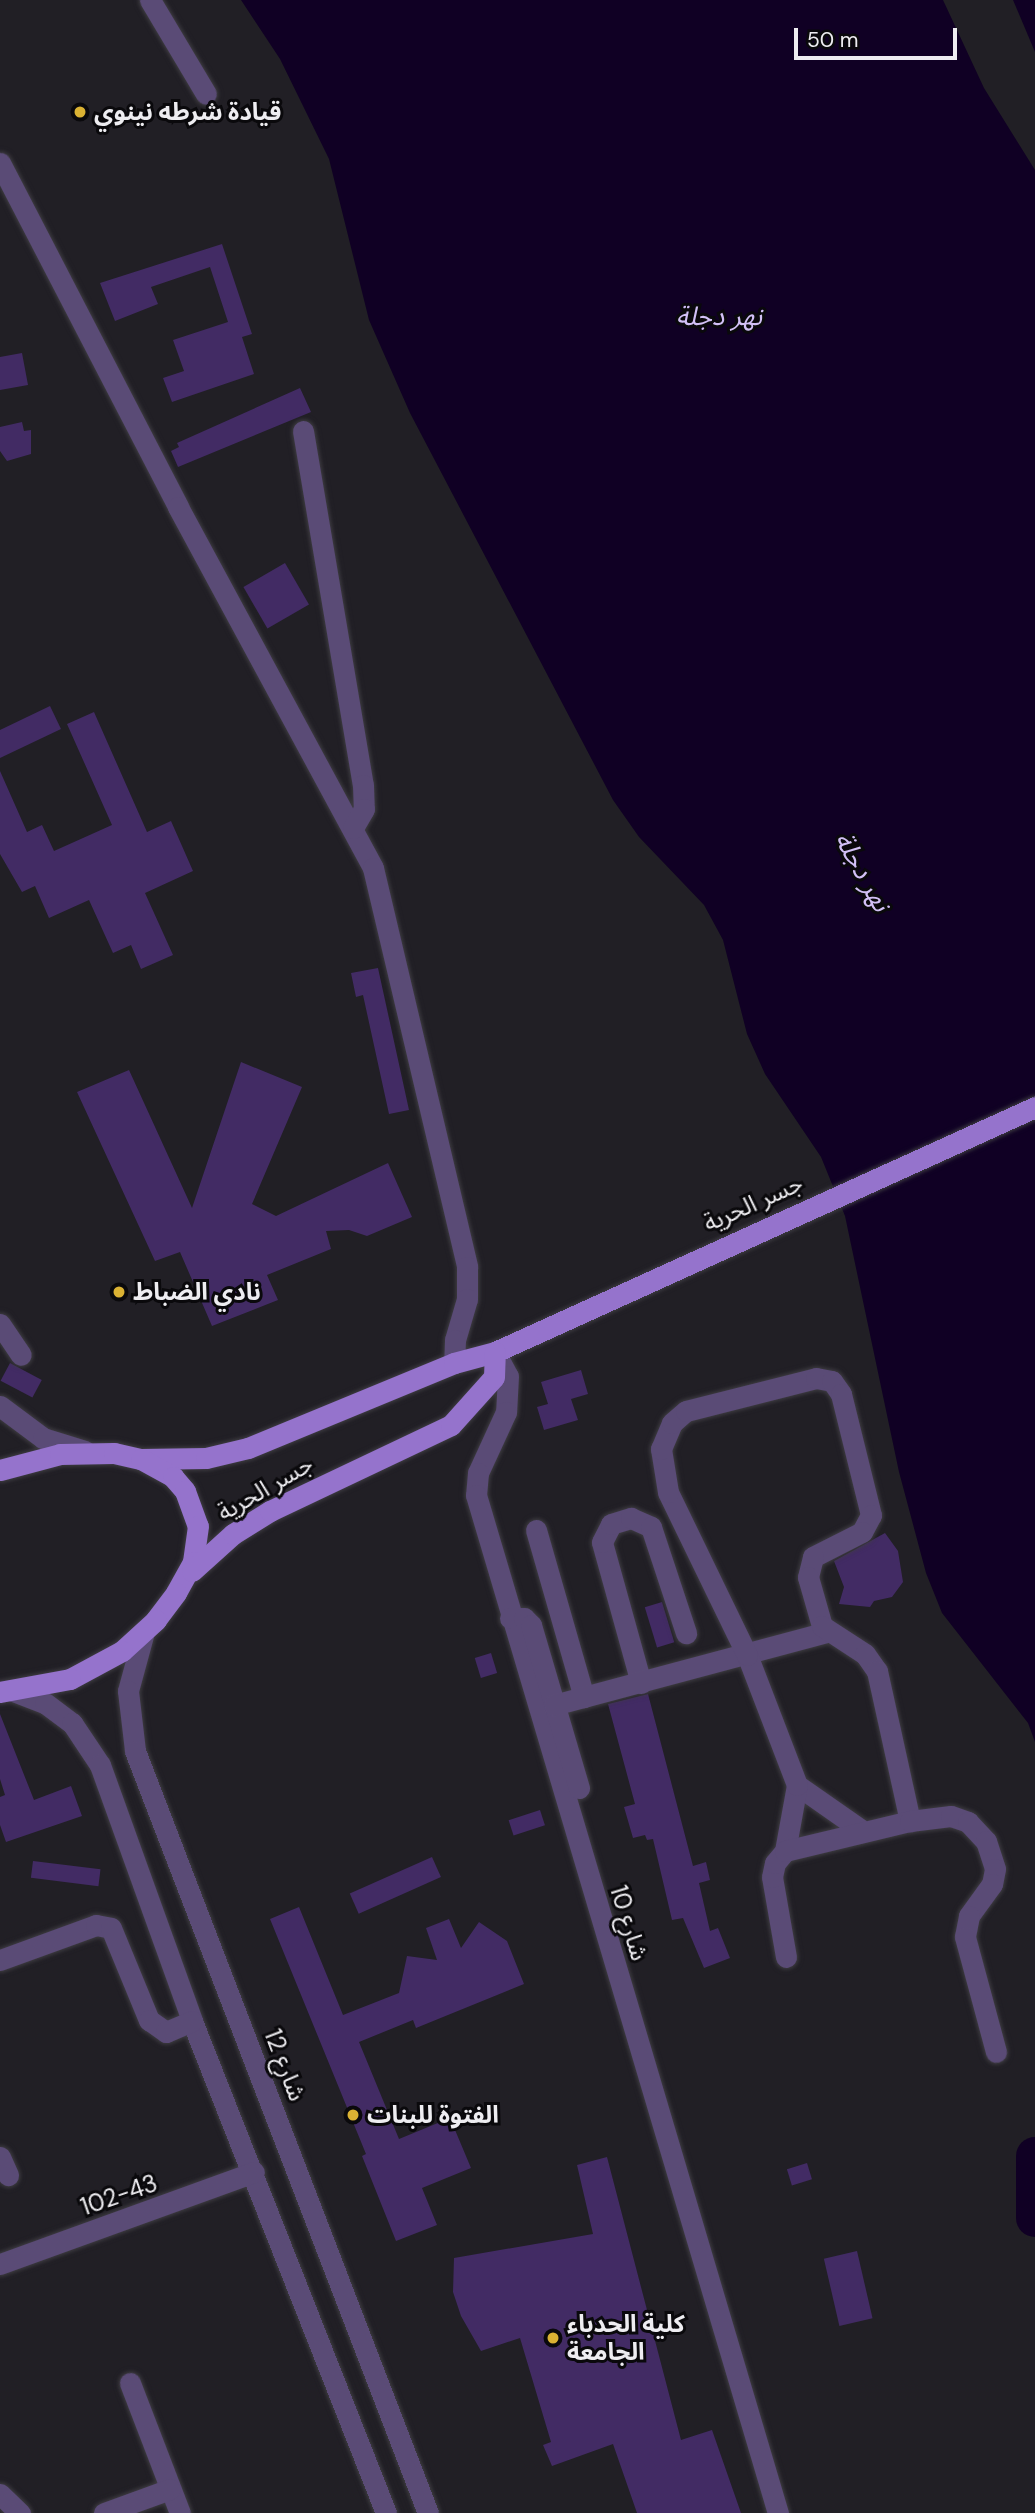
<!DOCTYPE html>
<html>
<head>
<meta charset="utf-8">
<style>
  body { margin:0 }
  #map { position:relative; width:1035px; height:2513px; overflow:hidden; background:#211f25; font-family:"DM Sans","Noto Sans Arabic",sans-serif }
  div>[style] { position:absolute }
  .water>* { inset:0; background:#100024 }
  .river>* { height:38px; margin:-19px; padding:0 19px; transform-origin:19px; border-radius:19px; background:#100024 }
  .building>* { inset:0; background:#422b64; transform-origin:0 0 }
  .roads { filter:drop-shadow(0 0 2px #3e3c42) drop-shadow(0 0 2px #3e3c42) }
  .minor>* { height:21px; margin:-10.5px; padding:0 10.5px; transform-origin:10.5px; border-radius:10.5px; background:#5a4b76 }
  .major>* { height:21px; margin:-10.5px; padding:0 10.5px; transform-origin:10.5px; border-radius:10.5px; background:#9573cc }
  .dots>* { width:19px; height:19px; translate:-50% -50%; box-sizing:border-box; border:4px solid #0a090c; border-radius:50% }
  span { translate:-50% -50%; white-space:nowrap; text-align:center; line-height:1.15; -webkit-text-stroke:6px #0a090c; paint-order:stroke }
  .poi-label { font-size:24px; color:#eeedf1; font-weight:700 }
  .left { translate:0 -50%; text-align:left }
  .street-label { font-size:24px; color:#eeedf1 }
  .water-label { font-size:26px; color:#d2c0f6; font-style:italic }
  .scale { position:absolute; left:794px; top:28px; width:163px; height:32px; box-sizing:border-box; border:4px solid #eeedf1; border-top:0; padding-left:9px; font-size:21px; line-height:24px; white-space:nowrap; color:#eeedf1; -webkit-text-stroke:5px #0a090c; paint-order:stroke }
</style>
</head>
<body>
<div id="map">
  <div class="water">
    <div style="clip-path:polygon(241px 0,943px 0,984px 88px,1035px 170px,1035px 1742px,1028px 1723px,942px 1613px,926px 1573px,899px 1472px,845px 1216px,821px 1157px,765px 1074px,747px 1034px,723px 940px,704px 905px,639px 837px,613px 800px,410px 413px,369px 320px,329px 159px,280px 59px)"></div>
    <div style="clip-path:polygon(1013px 0,1035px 0,1035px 52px)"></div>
  </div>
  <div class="river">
    <div style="left:1035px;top:2156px;width:62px;rotate:90deg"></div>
  </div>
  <div class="building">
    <div style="clip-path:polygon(222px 244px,252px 334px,242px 337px,254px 374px,172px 402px,163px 378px,184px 371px,173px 340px,228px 322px,210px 267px,151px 287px,158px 304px,115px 321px,100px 283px)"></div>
    <div style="clip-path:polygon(22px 353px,28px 385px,0 390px,0 357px)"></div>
    <div style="clip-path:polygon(300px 388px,311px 412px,178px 467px,171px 451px,179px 447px,177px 443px)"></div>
    <div style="clip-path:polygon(22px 422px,24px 431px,31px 430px,31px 454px,7px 461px,0 451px,0 427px)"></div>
    <div style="left:285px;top:563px;width:48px;height:48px;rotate:60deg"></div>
    <div style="clip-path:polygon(50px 706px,61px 729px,0 758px,0 730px)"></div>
    <div style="clip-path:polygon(94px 712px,147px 832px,171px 821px,193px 871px,145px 893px,173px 955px,141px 969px,131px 945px,113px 953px,89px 900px,49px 918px,35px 886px,22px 892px,0 854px,0 771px,27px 832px,42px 825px,54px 851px,112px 825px,67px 724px)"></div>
    <div style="clip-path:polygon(378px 968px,409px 1110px,389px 1114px,363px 995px,356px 997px,351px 973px)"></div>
    <div style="clip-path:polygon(241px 1062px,302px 1087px,252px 1204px,276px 1216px,388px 1163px,412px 1217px,367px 1236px,349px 1230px,326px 1231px,331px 1249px,267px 1275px,278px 1300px,212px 1326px,180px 1252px,155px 1261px,77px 1092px,129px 1070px,192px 1208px)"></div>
    <div style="left:10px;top:1363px;width:36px;height:20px;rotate:28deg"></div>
    <div style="clip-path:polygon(581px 1370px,588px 1394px,571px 1399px,578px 1420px,544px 1430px,537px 1407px,548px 1404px,541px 1382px)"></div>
    <div style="clip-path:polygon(885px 1533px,898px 1551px,903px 1582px,892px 1597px,874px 1601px,870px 1607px,839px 1604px,844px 1587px,834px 1561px)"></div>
    <div style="left:662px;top:1602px;width:42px;height:18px;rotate:73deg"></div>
    <div style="left:491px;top:1653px;width:21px;height:17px;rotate:73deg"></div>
    <div style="clip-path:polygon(648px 1694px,693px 1866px,706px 1862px,710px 1880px,699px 1883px,710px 1931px,718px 1928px,730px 1958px,704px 1968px,683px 1918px,672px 1920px,653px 1839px,647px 1840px,645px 1835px,633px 1838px,624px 1807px,635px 1804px,608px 1704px)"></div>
    <div style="clip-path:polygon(0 1714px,34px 1800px,71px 1786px,82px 1816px,6px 1842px,0 1825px,0 1797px,5px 1795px,0 1779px)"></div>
    <div style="left:540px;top:1810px;width:16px;height:33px;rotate:72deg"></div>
    <div style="left:432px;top:1857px;width:22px;height:90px;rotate:66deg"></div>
    <div style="left:33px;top:1861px;width:68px;height:17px;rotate:7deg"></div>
    <div style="clip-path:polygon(299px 1907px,343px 2015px,399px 1993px,407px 1956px,437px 1960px,426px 1928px,449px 1919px,461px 1948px,479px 1922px,507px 1941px,524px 1984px,416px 2028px,413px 2020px,359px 2042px,399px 2139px,450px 2118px,471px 2168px,422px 2188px,437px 2225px,396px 2241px,362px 2156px,366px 2154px,270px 1919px)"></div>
    <div style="clip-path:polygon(607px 2157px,681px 2440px,712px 2430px,741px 2513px,637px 2513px,613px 2444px,552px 2466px,543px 2445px,551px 2442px,520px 2338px,481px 2351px,461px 2316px,453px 2292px,454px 2258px,593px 2234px,577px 2165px)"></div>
    <div style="left:807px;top:2163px;width:17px;height:21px;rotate:73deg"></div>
    <div style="left:857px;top:2251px;width:69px;height:34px;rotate:77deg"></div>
  </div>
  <div class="roads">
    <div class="minor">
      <div style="left:150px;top:0;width:109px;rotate:59.2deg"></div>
      <div style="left:0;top:163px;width:387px;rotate:62.6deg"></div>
      <div style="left:178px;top:507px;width:410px;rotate:61.6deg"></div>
      <div style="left:373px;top:868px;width:410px;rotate:76.7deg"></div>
      <div style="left:467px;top:1267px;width:32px;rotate:90deg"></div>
      <div style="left:467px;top:1299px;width:43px;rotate:106.3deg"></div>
      <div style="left:455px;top:1340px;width:23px;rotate:92deg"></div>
      <div style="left:303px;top:431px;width:359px;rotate:80.4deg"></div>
      <div style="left:363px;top:785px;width:24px;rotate:88deg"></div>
      <div style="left:364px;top:809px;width:22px;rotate:120deg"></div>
      <div style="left:0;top:1324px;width:37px;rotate:56deg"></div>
      <div style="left:495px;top:1352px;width:27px;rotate:62deg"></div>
      <div style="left:508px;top:1376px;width:36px;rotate:93deg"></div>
      <div style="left:506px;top:1412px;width:67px;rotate:114.7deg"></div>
      <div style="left:478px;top:1473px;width:22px;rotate:95deg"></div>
      <div style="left:476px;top:1495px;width:1062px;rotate:73.48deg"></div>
      <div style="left:0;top:1406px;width:54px;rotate:36.7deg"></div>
      <div style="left:43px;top:1438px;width:44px;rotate:17.2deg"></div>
      <div style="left:536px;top:1530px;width:174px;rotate:74deg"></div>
      <div style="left:510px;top:1618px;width:14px"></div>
      <div style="left:524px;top:1618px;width:10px;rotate:45deg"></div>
      <div style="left:531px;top:1625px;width:170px;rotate:73.6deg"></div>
      <div style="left:144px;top:1632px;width:61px;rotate:105.2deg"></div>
      <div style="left:128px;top:1691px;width:60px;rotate:83.3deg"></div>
      <div style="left:135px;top:1751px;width:816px;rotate:68.97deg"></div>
      <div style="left:641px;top:1683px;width:146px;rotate:-105.5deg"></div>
      <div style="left:602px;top:1542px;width:20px;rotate:-63deg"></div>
      <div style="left:611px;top:1524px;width:21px;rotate:-17deg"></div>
      <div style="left:631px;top:1518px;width:22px;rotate:24deg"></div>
      <div style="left:651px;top:1527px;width:112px;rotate:71.7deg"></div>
      <div style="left:13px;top:1691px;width:34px;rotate:21deg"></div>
      <div style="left:45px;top:1703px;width:34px;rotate:37deg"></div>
      <div style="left:72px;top:1723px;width:50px;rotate:56.3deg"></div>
      <div style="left:100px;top:1765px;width:272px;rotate:70.2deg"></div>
      <div style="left:192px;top:2021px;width:529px;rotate:68.48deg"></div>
      <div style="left:554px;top:1705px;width:283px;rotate:-15deg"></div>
      <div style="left:797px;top:1785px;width:80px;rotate:34.9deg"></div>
      <div style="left:785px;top:1851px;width:67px;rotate:-79.7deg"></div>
      <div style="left:797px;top:1785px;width:139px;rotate:-111deg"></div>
      <div style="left:747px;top:1655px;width:181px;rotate:-115.9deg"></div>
      <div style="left:668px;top:1492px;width:44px;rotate:-99.2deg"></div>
      <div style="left:661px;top:1449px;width:28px;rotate:-67deg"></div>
      <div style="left:672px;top:1423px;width:18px;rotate:-41deg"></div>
      <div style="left:686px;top:1411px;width:134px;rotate:-14.2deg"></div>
      <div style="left:816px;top:1378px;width:16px;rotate:11deg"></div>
      <div style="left:832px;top:1381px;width:16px;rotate:55deg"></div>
      <div style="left:841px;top:1394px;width:125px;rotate:76.1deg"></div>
      <div style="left:871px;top:1515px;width:19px;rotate:118deg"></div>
      <div style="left:862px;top:1532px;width:55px;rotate:153deg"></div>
      <div style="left:813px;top:1557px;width:21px;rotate:104deg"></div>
      <div style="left:808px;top:1577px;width:51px;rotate:74.1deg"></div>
      <div style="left:822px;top:1626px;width:51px;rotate:33.1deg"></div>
      <div style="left:865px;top:1654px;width:21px;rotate:55deg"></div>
      <div style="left:877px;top:1671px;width:154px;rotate:77.6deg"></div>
      <div style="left:786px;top:1957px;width:81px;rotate:-99.9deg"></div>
      <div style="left:772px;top:1877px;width:14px;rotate:-78deg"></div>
      <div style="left:775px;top:1863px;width:16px;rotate:-50deg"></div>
      <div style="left:785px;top:1851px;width:129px;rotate:-13.5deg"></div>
      <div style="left:910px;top:1821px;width:41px;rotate:-7deg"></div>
      <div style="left:951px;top:1816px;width:18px;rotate:19deg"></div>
      <div style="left:968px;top:1822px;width:26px;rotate:47deg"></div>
      <div style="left:986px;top:1841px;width:29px;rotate:72deg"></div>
      <div style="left:995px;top:1869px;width:15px;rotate:101deg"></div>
      <div style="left:992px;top:1884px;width:39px;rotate:126deg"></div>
      <div style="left:969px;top:1916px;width:21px;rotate:101deg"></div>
      <div style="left:965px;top:1937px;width:119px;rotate:74.9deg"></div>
      <div style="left:0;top:1960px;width:102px;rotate:-20deg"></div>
      <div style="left:96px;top:1925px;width:15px;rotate:11deg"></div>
      <div style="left:111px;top:1928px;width:100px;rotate:67.6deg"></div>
      <div style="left:149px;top:2020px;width:21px;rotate:35deg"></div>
      <div style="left:166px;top:2032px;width:28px;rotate:-23deg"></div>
      <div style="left:0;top:2157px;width:20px;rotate:66deg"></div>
      <div style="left:0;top:2264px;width:270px;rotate:-19.9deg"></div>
      <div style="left:130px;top:2383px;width:139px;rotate:69deg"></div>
      <div style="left:0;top:2494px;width:28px;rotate:44deg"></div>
      <div style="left:104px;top:2513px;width:70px;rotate:-20deg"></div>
    </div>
    <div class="major">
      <div style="left:141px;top:1459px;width:65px;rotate:-0.9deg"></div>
      <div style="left:206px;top:1458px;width:43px;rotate:-13.4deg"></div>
      <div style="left:248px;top:1448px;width:223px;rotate:-22.4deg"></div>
      <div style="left:454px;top:1363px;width:42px;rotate:-15deg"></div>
      <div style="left:495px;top:1352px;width:593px;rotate:-24.4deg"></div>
      <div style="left:0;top:1470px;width:62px;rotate:-14.9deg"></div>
      <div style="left:60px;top:1454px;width:54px;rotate:-1.1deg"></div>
      <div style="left:114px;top:1453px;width:28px;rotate:13deg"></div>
      <div style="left:141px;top:1459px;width:37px;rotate:29deg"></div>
      <div style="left:173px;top:1477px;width:18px;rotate:49deg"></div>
      <div style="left:185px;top:1491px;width:37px;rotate:70deg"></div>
      <div style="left:198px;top:1526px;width:36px;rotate:98deg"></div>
      <div style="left:193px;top:1562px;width:35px;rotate:119deg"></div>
      <div style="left:176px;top:1593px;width:34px;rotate:127deg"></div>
      <div style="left:156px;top:1620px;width:46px;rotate:137.6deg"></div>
      <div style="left:122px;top:1651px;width:59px;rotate:151.7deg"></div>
      <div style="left:70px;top:1679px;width:71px;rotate:169.5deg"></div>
      <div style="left:192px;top:1571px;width:55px;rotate:-42.1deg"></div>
      <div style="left:233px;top:1534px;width:44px;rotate:-31.9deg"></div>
      <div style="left:270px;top:1511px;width:200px;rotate:-25.4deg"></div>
      <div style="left:451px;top:1425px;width:64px;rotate:-48.1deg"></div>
      <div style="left:494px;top:1377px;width:25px;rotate:-88deg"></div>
    </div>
  </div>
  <div class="dots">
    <div style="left:80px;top:112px;background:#dbb233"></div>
    <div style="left:119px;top:1292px;background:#dbb233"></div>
    <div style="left:353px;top:2115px;background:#dbb233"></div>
    <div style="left:553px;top:2338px;background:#dbb233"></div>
  </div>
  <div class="poi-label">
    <span class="left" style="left:94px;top:112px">قيادة شرطه نينوي</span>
    <span class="left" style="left:133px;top:1292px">نادي الضباط</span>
    <span class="left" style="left:367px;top:2115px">الفتوة للبنات</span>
    <span class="left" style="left:567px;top:2338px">كلية الحدباء<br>الجامعة</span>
  </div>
  <div class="street-label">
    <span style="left:753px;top:1203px;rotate:-24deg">جسر الحرية</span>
    <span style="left:265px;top:1488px;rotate:-30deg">جسر الحرية</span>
    <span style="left:629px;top:1923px;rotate:73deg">شارع 10</span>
    <span style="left:285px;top:2065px;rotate:69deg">شارع 12</span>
    <span style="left:119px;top:2195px;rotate:-19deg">102-43</span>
  </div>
  <div class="water-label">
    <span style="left:719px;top:317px">نهر دجلة</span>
    <span style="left:862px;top:872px;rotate:61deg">نهر دجلة</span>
  </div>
  <div class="scale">50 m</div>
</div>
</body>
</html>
